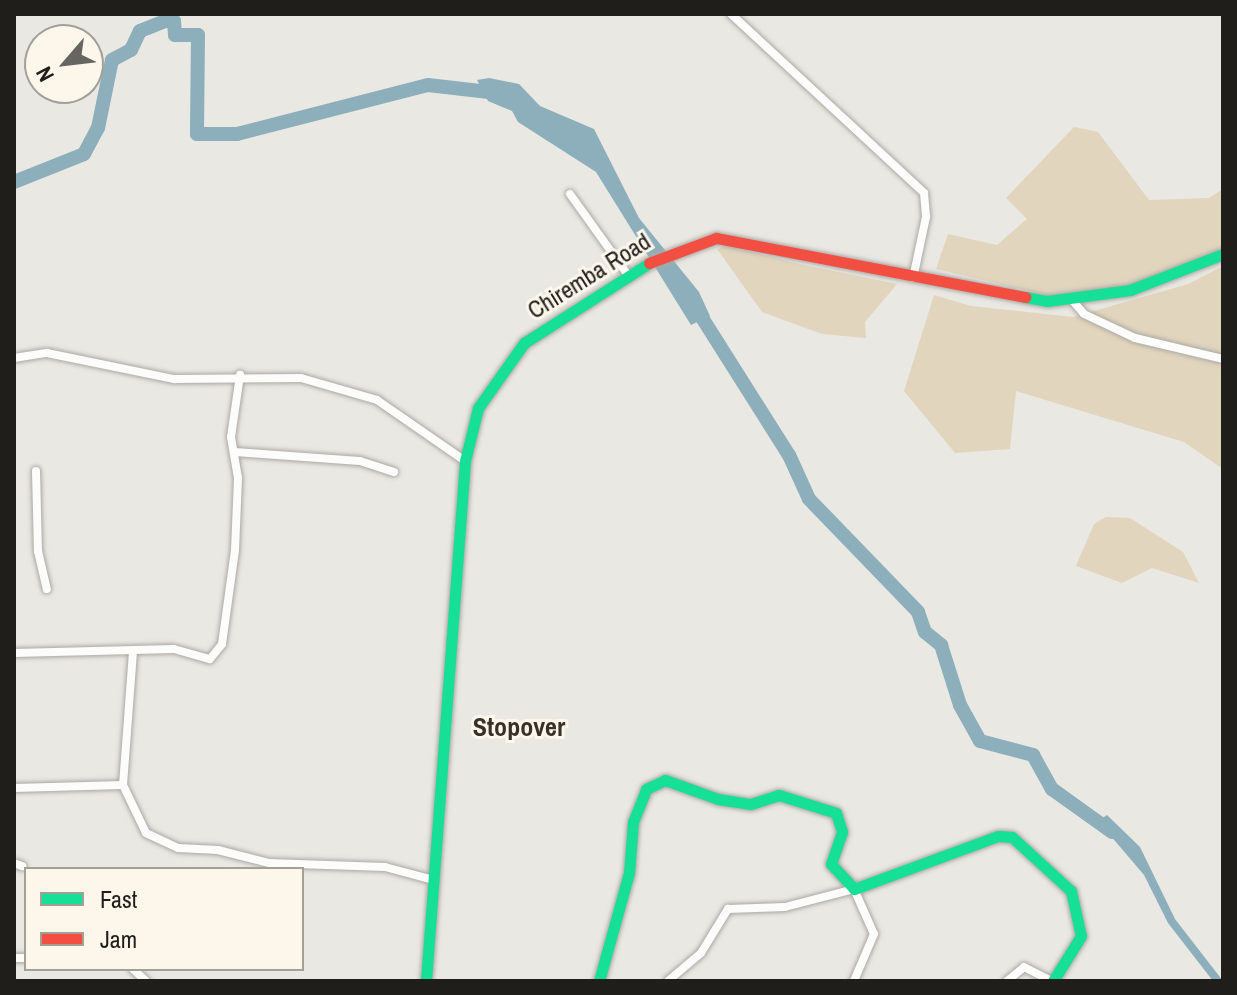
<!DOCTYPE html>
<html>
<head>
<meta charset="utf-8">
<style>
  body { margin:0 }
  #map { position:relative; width:1237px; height:995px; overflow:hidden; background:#eae8e2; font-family:"Archivo Narrow",sans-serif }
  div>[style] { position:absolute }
  .green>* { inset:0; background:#e1d5bd }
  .water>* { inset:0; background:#8cafbb }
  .river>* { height:14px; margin:-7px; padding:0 7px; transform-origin:7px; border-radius:7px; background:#8cafbb }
  .roads { filter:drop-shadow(0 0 2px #aba9a5) drop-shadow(0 0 2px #aba9a5) }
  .street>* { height:8px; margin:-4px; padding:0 4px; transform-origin:4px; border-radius:4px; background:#fcfcfb }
  .fast>* { height:11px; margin:-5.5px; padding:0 5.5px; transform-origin:5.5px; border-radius:5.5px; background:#16e098 }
  .jam>* { height:11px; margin:-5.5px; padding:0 5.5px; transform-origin:5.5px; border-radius:5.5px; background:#f24e42 }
  span { translate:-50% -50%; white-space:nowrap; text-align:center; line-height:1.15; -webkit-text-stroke:6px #fcf6eb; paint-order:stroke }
  .street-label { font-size:24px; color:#201e1b }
  .neighbourhood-label { font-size:26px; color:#36322a; font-weight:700 }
  .frame { position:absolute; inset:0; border:16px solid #201e1b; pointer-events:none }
  .legend { position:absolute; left:24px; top:867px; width:280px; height:104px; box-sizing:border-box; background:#fcf6eb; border:2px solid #a4a098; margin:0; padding:10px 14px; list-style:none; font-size:24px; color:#201e1b }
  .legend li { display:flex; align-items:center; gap:16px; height:40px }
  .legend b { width:40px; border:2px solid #a4a098 }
  .north { position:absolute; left:24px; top:24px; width:80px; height:80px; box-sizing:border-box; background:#fcf6eb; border:2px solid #a4a098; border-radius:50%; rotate:242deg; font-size:22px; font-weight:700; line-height:32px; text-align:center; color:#201e1b }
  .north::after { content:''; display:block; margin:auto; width:28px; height:36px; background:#676561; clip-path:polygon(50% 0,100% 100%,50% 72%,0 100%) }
</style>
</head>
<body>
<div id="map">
  <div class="green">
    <div style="clip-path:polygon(1074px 127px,1098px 132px,1149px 200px,1209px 198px,1223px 189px,1223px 252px,1115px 290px,1056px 297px,936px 269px,948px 234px,997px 245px,1027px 219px,1006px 198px)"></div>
    <div style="clip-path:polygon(727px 246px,804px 265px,897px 284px,865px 322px,866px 338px,822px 334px,762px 312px,717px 249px)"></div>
    <div style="clip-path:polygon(1223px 266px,1223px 469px,1184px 442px,1016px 391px,1010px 449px,955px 453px,904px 391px,934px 295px,971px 306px,1073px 317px,1188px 284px)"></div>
    <div style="clip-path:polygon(1106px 517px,1130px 518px,1183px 552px,1199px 583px,1152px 568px,1122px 583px,1076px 566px,1094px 524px)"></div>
  </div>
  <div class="water">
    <div style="clip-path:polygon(489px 78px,519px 84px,540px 106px,594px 129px,639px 218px,699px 292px,710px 316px,691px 325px,596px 172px,518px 122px,512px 111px,488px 101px,477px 80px)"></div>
    <div style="clip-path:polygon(1107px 815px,1140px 847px,1175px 919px,1223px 981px,1213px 981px,1168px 923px,1144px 875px,1098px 821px)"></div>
  </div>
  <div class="river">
    <div style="left:14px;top:182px;width:75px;rotate:-21.8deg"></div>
    <div style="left:84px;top:154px;width:30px;rotate:-62deg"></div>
    <div style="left:98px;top:128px;width:69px;rotate:-78.4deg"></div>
    <div style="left:112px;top:60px;width:21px;rotate:-28deg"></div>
    <div style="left:131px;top:50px;width:21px;rotate:-65deg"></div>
    <div style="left:140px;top:31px;width:27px;rotate:-22deg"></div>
    <div style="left:165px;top:21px;width:9px"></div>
    <div style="left:174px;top:21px;width:14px;rotate:86deg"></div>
    <div style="left:175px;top:35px;width:23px"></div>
    <div style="left:198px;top:35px;width:99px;rotate:90.6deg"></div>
    <div style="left:197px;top:134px;width:40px"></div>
    <div style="left:237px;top:134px;width:197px;rotate:-14.4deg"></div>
    <div style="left:428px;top:85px;width:70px;rotate:6.5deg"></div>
    <div style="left:694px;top:305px;width:178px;rotate:57.7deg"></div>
    <div style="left:789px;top:455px;width:48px;rotate:65.6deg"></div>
    <div style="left:809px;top:499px;width:157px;rotate:46deg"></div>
    <div style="left:918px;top:612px;width:21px;rotate:71deg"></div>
    <div style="left:925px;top:632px;width:21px;rotate:39deg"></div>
    <div style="left:941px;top:645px;width:63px;rotate:72.4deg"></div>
    <div style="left:960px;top:705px;width:41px;rotate:60.9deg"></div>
    <div style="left:980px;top:741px;width:55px;rotate:14.8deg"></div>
    <div style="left:1033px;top:755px;width:39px;rotate:61deg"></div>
    <div style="left:1052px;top:789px;width:74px;rotate:35.6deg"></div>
  </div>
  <div class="roads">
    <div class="street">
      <div style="left:731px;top:14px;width:263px;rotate:42.8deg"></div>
      <div style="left:924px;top:193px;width:24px;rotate:85deg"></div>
      <div style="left:926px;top:217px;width:62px;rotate:102deg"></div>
      <div style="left:570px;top:194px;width:100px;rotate:54.4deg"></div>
      <div style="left:1072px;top:300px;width:18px;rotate:49deg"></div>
      <div style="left:1084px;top:314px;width:56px;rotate:25.2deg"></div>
      <div style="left:1135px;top:338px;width:90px;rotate:13.4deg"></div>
      <div style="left:14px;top:358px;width:33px;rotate:-9deg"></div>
      <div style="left:47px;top:353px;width:130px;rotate:11.6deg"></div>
      <div style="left:174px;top:379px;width:127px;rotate:-0.5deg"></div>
      <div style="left:301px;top:378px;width:79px;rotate:16.1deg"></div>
      <div style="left:377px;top:400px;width:107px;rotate:34.7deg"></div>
      <div style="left:235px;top:452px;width:125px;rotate:4.1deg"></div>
      <div style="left:360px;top:461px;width:36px;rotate:18deg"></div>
      <div style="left:36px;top:471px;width:80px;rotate:88.6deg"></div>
      <div style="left:38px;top:551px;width:39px;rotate:77deg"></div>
      <div style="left:133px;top:652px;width:133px;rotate:94.3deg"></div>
      <div style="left:123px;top:785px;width:53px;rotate:64.4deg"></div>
      <div style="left:146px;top:833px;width:35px;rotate:25deg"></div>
      <div style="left:178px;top:848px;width:40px;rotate:2.9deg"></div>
      <div style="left:218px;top:850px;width:53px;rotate:14.3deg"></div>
      <div style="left:269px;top:863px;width:116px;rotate:2deg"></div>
      <div style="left:385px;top:867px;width:47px;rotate:14.9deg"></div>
      <div style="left:14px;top:653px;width:160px;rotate:-1.4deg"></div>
      <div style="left:174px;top:649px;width:37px;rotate:16deg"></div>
      <div style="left:210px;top:659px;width:19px;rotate:-51deg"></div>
      <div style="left:222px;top:644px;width:95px;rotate:-82.1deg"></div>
      <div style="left:235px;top:550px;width:72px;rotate:-87.6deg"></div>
      <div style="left:238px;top:478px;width:42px;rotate:-99.7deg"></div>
      <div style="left:231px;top:437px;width:63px;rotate:-81.7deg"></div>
      <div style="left:14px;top:788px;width:109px;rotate:-1.6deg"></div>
      <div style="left:14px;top:863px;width:9px;rotate:21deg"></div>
      <div style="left:14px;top:958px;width:12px"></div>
      <div style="left:133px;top:969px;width:18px;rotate:43deg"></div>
      <div style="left:668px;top:981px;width:43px;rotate:-40.3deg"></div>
      <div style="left:701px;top:953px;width:52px;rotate:-58.5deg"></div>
      <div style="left:728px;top:909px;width:57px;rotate:-2deg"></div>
      <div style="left:785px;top:907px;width:71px;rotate:-14.6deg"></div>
      <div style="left:854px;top:889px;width:49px;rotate:66deg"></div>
      <div style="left:874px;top:934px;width:51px;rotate:113.1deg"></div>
      <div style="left:1007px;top:981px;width:22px;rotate:-39deg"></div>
      <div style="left:1024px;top:967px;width:31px;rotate:27deg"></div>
    </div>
    <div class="fast">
      <div style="left:1025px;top:297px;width:22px;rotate:10deg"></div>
      <div style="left:1047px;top:301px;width:84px;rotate:-7.5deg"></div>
      <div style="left:1130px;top:290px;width:100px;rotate:-21.2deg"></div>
      <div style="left:426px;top:981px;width:521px;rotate:-85.71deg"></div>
      <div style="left:465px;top:461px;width:55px;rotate:-76.2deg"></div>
      <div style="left:478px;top:408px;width:80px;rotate:-54.7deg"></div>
      <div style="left:524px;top:343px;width:148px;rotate:-32.6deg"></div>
      <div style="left:599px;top:981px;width:112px;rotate:-74.5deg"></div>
      <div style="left:629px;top:873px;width:51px;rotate:-85.5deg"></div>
      <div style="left:633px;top:822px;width:35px;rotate:-68deg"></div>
      <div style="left:646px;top:789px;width:21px;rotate:-25deg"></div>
      <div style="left:665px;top:780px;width:56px;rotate:19.7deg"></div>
      <div style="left:718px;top:799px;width:33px;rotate:9deg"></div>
      <div style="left:751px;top:804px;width:29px;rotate:-18deg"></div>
      <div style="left:779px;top:795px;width:60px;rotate:17.5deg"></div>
      <div style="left:836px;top:813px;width:20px;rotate:72deg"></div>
      <div style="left:842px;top:832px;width:34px;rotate:109deg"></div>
      <div style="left:831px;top:864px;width:34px;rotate:47deg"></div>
      <div style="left:854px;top:889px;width:153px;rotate:-20.2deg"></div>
      <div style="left:998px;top:836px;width:14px;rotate:4deg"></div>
      <div style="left:1012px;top:837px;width:80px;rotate:42.5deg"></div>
      <div style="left:1071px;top:891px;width:46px;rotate:77.5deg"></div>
      <div style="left:1081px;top:936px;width:53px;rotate:121.9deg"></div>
    </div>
    <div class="jam">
      <div style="left:649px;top:263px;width:72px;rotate:-20.5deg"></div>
      <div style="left:716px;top:238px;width:315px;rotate:10.8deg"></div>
    </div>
  </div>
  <div class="street-label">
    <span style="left:589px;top:276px;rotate:-32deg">Chiremba Road</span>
  </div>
  <div class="neighbourhood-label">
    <span style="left:519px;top:727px">Stopover</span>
  </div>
  <div class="frame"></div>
  <ul class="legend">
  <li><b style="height:10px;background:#16e098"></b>Fast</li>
  <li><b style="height:10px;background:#f24e42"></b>Jam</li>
  </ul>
  <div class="north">N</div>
</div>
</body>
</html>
